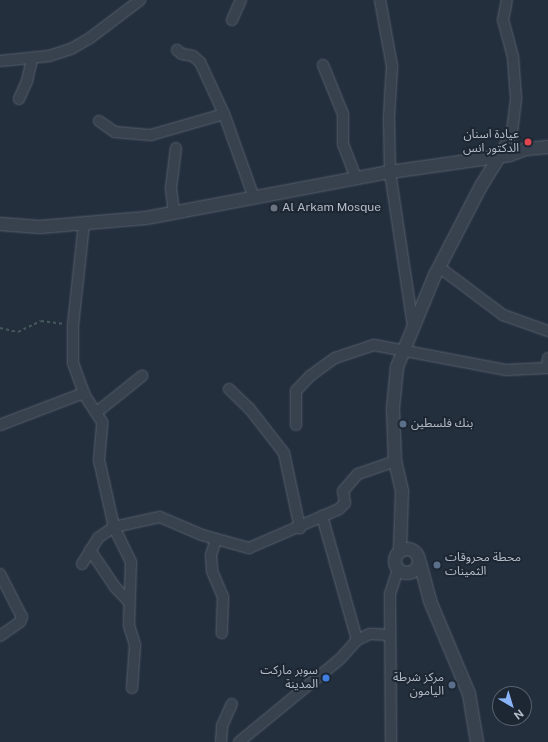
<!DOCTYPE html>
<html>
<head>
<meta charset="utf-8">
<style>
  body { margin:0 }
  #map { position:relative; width:548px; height:742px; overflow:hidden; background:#242f3e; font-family:"Public Sans","Noto Sans Arabic",sans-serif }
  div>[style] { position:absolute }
  .path>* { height:1.5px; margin-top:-0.75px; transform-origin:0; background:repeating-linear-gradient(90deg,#44595c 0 3px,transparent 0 6px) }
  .roads { filter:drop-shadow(0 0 1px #565f6c) drop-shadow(0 0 1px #565f6c) }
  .minor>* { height:10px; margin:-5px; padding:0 5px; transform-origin:5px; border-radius:5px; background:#38414e }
  .tertiary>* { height:12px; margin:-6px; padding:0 6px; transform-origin:6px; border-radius:6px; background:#38414e }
  .tertiary>.ring { margin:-6px; padding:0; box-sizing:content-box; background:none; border:12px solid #38414e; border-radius:50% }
  .dots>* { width:11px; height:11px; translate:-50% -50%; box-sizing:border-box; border:2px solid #1d2633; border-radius:50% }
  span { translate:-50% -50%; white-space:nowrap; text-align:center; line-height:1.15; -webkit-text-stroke:4px #1d2633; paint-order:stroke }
  .poi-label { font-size:12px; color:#b4bcc9 }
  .right { translate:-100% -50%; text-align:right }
  .left { translate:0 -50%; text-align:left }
  .north { position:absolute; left:492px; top:686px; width:40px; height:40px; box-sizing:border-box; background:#1d2633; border:1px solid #59626f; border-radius:50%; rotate:142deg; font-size:11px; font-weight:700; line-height:16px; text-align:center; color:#b4bcc9 }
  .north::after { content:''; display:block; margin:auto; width:14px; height:18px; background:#8ab4f8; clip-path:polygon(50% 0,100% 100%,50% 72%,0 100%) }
</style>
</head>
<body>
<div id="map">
  <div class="path">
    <div style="left:0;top:328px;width:18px;rotate:13deg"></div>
    <div style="left:18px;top:332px;width:25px;rotate:-26deg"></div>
    <div style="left:41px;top:321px;width:24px;rotate:7deg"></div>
  </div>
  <div class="roads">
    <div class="minor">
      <div style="left:380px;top:0;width:67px;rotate:79.7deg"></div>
      <div style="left:392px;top:66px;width:51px;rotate:93.4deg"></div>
      <div style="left:389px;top:117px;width:55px;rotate:89deg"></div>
      <div style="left:390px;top:172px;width:155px;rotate:81.5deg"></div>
      <div style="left:232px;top:20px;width:22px;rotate:-66deg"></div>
      <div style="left:177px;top:50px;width:6px;rotate:39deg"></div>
      <div style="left:182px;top:54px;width:11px;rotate:10deg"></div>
      <div style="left:193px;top:56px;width:9px;rotate:41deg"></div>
      <div style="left:200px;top:62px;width:57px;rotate:65.2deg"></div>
      <div style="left:224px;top:114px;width:89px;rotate:70.3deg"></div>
      <div style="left:0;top:61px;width:49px;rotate:-5.8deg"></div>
      <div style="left:49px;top:56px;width:23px;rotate:-18deg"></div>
      <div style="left:71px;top:49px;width:22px;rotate:-30deg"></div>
      <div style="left:90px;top:38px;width:63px;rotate:-37.2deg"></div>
      <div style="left:323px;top:65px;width:53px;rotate:67.8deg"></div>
      <div style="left:343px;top:114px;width:30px;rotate:90deg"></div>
      <div style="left:343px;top:144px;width:36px;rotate:69deg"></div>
      <div style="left:19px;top:99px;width:20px;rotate:-66deg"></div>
      <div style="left:27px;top:81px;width:23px;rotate:-77deg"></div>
      <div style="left:99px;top:121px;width:19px;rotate:35deg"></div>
      <div style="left:115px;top:132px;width:36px;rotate:5deg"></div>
      <div style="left:151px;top:135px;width:76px;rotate:-16deg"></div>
      <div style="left:499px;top:157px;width:28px;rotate:-63deg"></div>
      <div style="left:512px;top:132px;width:34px;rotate:-83deg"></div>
      <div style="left:516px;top:98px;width:41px;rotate:-94.2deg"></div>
      <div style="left:513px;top:57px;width:38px;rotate:-105deg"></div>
      <div style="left:503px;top:20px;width:20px;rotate:-79deg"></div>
      <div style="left:174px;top:213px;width:25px;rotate:-97deg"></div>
      <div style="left:171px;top:188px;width:40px;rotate:-82.9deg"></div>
      <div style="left:439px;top:267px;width:80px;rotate:36.9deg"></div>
      <div style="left:503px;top:315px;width:48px;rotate:19.6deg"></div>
      <div style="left:229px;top:389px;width:28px;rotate:44deg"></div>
      <div style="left:249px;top:408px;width:57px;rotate:52.1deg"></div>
      <div style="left:284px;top:453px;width:77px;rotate:78deg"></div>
      <div style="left:97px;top:412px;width:58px;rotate:-38.7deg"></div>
      <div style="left:0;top:425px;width:90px;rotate:-20.9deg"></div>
      <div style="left:296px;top:425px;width:34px;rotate:-90deg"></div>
      <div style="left:296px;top:391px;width:21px;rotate:-47deg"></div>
      <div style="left:310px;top:376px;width:31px;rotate:-36deg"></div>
      <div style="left:335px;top:358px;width:41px;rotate:-18.4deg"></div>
      <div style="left:374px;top:345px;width:134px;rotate:10.7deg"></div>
      <div style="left:506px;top:370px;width:41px;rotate:-2.8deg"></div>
      <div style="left:547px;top:368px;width:10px;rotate:-84deg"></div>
      <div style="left:322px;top:516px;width:129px;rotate:74.2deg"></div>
      <div style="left:216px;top:539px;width:17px;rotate:107deg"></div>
      <div style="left:211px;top:555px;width:16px;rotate:86deg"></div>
      <div style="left:212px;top:571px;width:28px;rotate:67deg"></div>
      <div style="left:223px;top:597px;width:36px;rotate:92deg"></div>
      <div style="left:90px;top:550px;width:45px;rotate:56deg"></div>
      <div style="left:115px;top:587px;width:21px;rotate:47deg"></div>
      <div style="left:82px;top:564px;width:31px;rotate:-58deg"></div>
      <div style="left:98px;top:538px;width:19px;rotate:-35deg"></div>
      <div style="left:114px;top:527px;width:69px;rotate:-102.6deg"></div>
      <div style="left:99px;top:460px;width:38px;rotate:-85deg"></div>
      <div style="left:102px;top:422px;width:31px;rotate:-123deg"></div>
      <div style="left:85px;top:396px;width:35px;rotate:-110deg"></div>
      <div style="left:73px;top:363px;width:38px;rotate:-90deg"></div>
      <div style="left:73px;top:325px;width:102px;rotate:-83.8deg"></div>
      <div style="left:0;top:574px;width:48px;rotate:62.9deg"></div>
      <div style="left:22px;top:617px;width:5px;rotate:112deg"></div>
      <div style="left:20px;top:622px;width:24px;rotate:145deg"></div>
      <div style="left:132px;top:688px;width:43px;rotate:-86deg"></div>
      <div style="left:135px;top:645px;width:21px;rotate:-107deg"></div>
      <div style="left:129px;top:625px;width:63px;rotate:-88.2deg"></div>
      <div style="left:131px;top:562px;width:39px;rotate:-116deg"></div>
      <div style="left:114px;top:527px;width:47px;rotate:-12.3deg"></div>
      <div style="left:160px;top:517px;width:46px;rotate:23.2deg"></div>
      <div style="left:202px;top:535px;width:49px;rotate:15.5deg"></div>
      <div style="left:249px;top:548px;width:98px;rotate:-23.4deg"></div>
      <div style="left:339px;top:509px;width:8px;rotate:-45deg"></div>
      <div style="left:345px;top:503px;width:12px;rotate:-99deg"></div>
      <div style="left:343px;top:491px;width:23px;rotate:-49deg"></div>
      <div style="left:358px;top:474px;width:39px;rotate:-19deg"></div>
      <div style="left:221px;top:742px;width:16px;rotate:-86deg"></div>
      <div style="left:222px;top:726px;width:24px;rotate:-66deg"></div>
      <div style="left:239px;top:742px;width:131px;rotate:-39.4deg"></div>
      <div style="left:340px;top:659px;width:25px;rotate:-48deg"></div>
      <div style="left:357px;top:640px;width:14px;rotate:-25deg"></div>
      <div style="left:370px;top:634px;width:20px;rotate:3deg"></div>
      <div style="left:391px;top:742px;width:148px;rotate:-90.4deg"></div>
      <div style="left:390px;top:594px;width:25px;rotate:-72deg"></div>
    </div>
    <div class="tertiary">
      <div style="left:0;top:224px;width:40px;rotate:4.3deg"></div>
      <div style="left:40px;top:227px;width:106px;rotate:-4.9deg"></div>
      <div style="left:146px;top:218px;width:248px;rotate:-10.7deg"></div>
      <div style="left:390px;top:172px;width:121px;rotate:-8.1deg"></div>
      <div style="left:510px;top:155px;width:17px;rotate:-21deg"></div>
      <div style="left:526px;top:149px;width:22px;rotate:-5deg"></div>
      <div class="ring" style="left:395px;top:549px;width:12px;height:12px"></div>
      <div style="left:400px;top:551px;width:60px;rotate:-88.1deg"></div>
      <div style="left:402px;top:491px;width:31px;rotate:-103deg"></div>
      <div style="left:395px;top:461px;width:53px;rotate:-92.2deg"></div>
      <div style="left:393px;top:408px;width:41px;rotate:-84.4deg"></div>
      <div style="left:397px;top:367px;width:100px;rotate:-67.6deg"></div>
      <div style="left:435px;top:275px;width:100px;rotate:-62.7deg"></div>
      <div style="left:481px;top:186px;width:34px;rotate:-58deg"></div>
      <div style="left:420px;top:563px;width:39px;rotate:75deg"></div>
      <div style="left:430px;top:601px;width:101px;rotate:67.2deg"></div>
      <div style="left:469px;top:694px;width:49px;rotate:80.5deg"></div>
    </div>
  </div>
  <div class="dots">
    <div style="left:528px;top:142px;background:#e0444e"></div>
    <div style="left:274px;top:208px;background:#6b7280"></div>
    <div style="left:403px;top:424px;background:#5c6f8a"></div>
    <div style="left:437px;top:565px;background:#5c6f8a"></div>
    <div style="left:326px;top:678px;background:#3f7fe0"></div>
    <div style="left:452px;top:685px;background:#5c6f8a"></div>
  </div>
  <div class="poi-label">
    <span class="right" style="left:519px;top:142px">عيادة اسنان<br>الدكتور انس</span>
    <span class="left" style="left:282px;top:208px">Al Arkam Mosque</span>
    <span class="left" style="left:411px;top:424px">بنك فلسطين</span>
    <span class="left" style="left:445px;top:565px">محطة محروقات<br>الثمينات</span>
    <span class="right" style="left:318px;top:678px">سوبر ماركت<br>المدينة</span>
    <span class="right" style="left:444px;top:685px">مركز شرطة<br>اليامون</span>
  </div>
  <div class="north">N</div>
</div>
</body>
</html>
